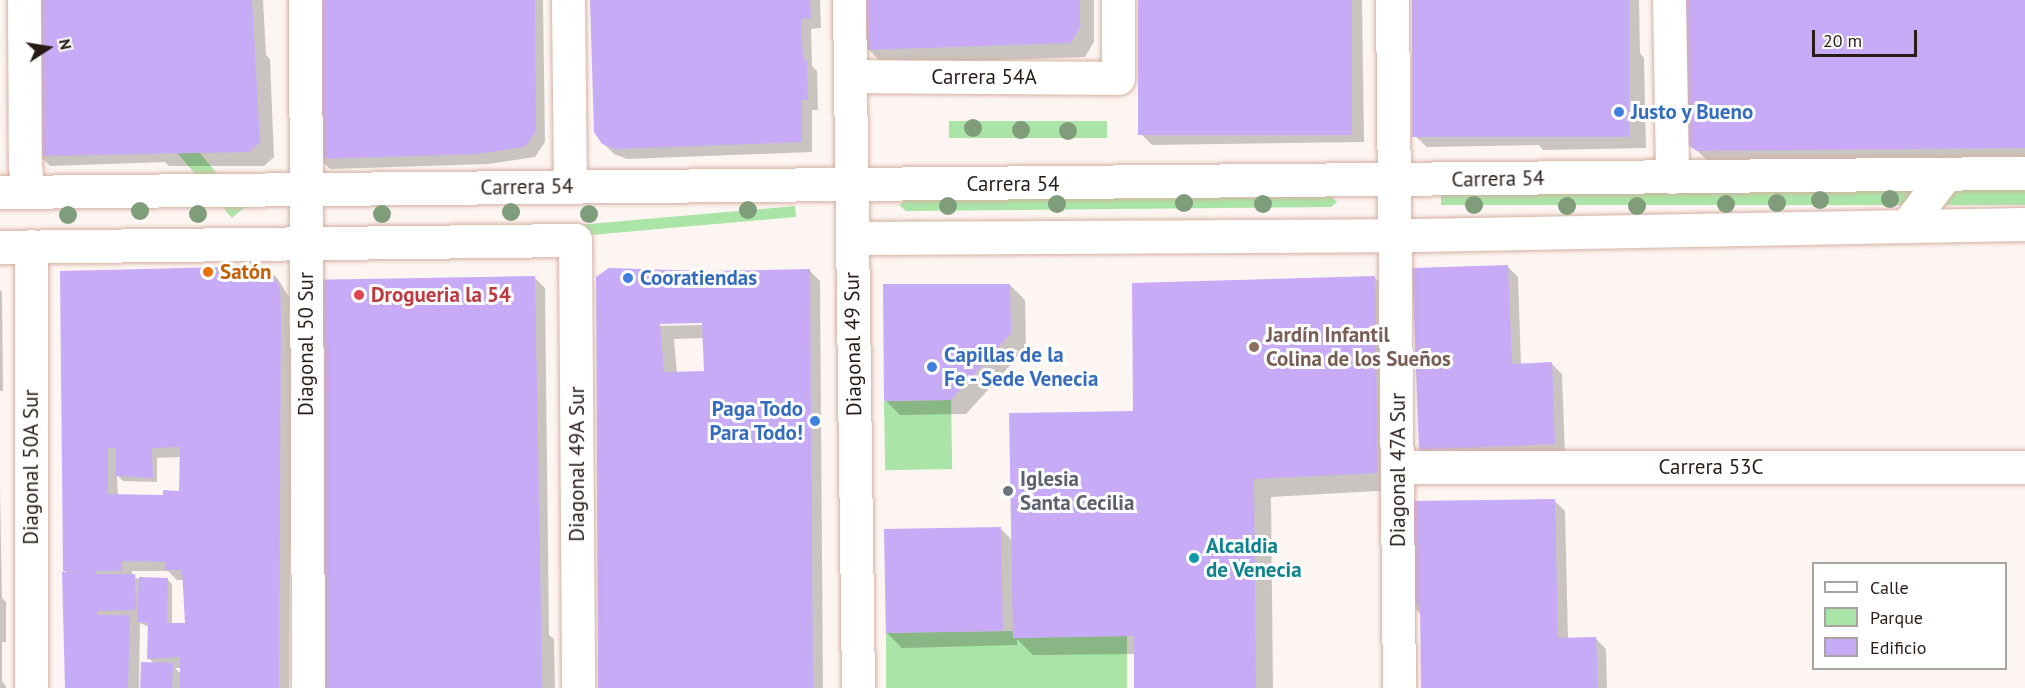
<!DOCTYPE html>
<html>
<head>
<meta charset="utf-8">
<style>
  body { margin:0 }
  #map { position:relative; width:2025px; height:688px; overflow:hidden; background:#fdf5f2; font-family:"PT Sans",sans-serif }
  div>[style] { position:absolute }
  .green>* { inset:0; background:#aae4a6; transform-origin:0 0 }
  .shadow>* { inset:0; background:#0003 }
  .building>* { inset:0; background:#c7abf6; transform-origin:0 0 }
  .roads { filter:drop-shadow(0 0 2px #d5b0a1) drop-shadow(0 0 2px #d5b0a1) }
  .minor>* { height:33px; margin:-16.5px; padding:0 16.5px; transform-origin:16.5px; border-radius:16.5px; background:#fff }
  .trees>* { width:18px; height:18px; margin:-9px; border-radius:50%; background:#809d7b }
  .dots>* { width:16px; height:16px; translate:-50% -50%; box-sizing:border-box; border:3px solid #fff; border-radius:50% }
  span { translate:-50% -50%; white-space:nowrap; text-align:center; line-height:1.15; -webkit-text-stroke:6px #fff; paint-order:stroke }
  .street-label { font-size:21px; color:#291c16 }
  .shop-label { font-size:21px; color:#366cbe; font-weight:700 }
  .left { translate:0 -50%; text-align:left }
  .right { translate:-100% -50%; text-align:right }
  .food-label { font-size:21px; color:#c56008; font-weight:700 }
  .health-label { font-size:21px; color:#be3a42; font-weight:700 }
  .education-label { font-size:21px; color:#785e54; font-weight:700 }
  .worship-label { font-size:21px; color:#5b616d; font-weight:700 }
  .culture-label { font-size:21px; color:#0d838f; font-weight:700 }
  .legend { position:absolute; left:1812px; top:562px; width:195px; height:108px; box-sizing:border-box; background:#fff; border:2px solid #a9a4a2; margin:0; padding:8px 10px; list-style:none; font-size:18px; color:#291c16 }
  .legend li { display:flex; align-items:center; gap:12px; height:30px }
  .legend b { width:30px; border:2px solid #a9a4a2 }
  .north { position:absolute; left:18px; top:18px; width:60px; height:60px; -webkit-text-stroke:4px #fff; paint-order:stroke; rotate:78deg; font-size:16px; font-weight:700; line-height:24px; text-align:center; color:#291c16 }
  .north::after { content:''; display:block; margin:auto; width:21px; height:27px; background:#291c16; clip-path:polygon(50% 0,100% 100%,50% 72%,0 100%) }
  .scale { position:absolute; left:1812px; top:30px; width:105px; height:27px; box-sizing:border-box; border:3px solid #291c16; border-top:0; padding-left:8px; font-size:18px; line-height:21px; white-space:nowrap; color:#291c16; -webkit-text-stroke:4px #fff; paint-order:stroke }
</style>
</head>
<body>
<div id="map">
  <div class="green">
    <div style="left:949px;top:121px;width:158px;height:17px"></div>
    <div style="left:2025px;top:189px;width:16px;height:584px;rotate:90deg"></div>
    <div style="clip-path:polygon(1332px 197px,1337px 202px,1331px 207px,906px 211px,899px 205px,906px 200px)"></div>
    <div style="left:795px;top:206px;width:11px;height:447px;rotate:85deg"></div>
    <div style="left:245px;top:207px;width:17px;height:245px;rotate:140deg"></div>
    <div style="left:951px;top:400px;width:69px;height:67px;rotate:89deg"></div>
    <div style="clip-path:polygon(1013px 631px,1014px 638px,1127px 636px,1127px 688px,886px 688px,886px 633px)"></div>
  </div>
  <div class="shadow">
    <div style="clip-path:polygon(37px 0,263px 0,266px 55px,270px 59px,274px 157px,264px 166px,169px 166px,165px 162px,50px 166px,39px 155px)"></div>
    <div style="clip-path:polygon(318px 0,543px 0,545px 142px,535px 157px,488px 164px,330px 169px,320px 159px)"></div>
    <div style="clip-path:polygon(592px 0,820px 0,821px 28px,811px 29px,812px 66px,817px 71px,818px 110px,812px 110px,812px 152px,627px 159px,614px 154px,603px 143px)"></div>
    <div style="clip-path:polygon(867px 0,1094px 0,1094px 42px,1085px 57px,883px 64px,868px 49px)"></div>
    <div style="clip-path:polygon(1140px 0,1362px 0,1364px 142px,1152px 145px,1141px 134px)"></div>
    <div style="clip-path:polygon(1414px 0,1639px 0,1640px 53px,1644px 58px,1646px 148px,1543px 150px,1539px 145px,1427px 147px,1416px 137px)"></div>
    <div style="clip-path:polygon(2025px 0,2025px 163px,1713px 165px,1687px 142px)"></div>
    <div style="clip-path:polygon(1507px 266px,1518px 277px,1521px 365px,1552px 364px,1562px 374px,1565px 454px,1435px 464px,1420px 450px)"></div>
    <div style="clip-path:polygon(evenodd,267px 268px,278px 279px,290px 299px,289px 324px,295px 330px,291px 489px,289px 489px,295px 496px,294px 545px,290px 545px,289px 688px,142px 688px,155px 664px,148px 658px,149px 627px,140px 623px,139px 688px,67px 688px,63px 319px,267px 268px,181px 457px,181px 493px,164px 497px,118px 496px,117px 475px,123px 481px,157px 482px,157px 458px,181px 457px,267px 268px,132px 571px,168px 571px,177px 580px,184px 580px,187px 624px,172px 624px,172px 584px,167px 579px,138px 579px,132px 575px,132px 571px,267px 268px,175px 668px,181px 668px,181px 674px,175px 668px)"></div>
    <div style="clip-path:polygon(evenodd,809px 270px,820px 281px,823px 688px,599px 688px,597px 278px,809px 270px,704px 322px,704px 325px,653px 326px,653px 323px,704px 322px,809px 270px,704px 338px,707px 373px,677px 374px,674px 339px,704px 338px)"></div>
    <div style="clip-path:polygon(534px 277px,545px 288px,549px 635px,554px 639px,555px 688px,325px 688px)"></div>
    <div style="clip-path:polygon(1375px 278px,1393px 296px,1395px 490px,1271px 497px,1273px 688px,1136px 688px,1136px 654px,1033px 655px,1017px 639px,1017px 645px,902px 648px,887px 633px,1000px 528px,1013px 541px,1134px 412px)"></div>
    <div style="clip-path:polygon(1010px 285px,1025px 300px,1026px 348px,966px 414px,900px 415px,885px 400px)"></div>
    <div style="clip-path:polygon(0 290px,2px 292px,3px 391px,0 391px)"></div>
    <div style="clip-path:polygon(0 485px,2px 598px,6px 602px,6px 642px,2px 642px,2px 681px,7px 688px,0 688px)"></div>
    <div style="clip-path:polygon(1555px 501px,1565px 511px,1568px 639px,1596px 639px,1606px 649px,1607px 688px,1422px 688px,1421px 615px,1412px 605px)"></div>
  </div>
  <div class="building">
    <div style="clip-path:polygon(35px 0,252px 0,260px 142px,249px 152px,38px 156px)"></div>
    <div style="clip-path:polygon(317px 0,535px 0,536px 131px,525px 147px,477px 154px,319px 159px)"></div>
    <div style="clip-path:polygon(590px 0,810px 0,811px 18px,801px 19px,803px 59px,807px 59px,808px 100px,802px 100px,802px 142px,615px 149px,602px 144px,594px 132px)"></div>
    <div style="clip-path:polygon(866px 0,1080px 0,1080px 27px,1071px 43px,867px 50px)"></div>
    <div style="left:1138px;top:0;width:214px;height:135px"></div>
    <div style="left:1412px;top:0;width:217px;height:137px"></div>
    <div style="clip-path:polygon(1683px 0,2025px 0,2025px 148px,1697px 151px,1685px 143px)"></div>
    <div style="clip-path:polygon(1508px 265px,1512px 364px,1552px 362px,1555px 444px,1419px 450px,1412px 268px)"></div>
    <div style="clip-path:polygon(evenodd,268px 266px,280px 288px,281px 314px,279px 688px,180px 688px,180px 657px,147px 659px,148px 623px,137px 622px,139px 577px,168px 578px,167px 623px,185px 623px,182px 570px,165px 570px,165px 562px,122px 561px,122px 571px,96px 571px,96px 574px,135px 574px,136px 610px,97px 611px,97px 615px,130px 615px,128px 688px,65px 688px,62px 572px,82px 571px,63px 571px,60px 271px,268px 266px,180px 447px,179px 491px,163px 490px,163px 495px,108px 494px,108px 448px,116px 448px,116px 476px,153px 478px,152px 448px,180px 447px)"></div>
    <div style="clip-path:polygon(evenodd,609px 268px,706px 271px,810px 269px,813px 688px,598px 688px,596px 277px,609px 268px,702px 323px,704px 371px,664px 372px,660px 324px,702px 323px)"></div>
    <div style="left:535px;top:276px;width:412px;height:219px;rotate:89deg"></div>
    <div style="clip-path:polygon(1375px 276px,1378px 473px,1254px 479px,1256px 688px,1134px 688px,1134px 636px,1013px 638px,1009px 413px,1133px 411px,1132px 283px)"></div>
    <div style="clip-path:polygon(883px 284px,1010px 284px,1011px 333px,951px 400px,884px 401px)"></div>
    <div style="clip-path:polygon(1555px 499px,1558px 638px,1596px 637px,1598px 688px,1421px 688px,1420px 605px,1410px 606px,1409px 501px)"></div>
    <div style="left:1001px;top:527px;width:104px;height:117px;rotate:89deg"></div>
    <div style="left:141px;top:662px;width:32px;height:26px;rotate:2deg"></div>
  </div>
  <div class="roads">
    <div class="minor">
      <div style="left:24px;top:0;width:165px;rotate:89.7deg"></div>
      <div style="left:25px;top:165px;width:27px;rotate:84deg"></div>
      <div style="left:305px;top:0;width:688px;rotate:89.75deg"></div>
      <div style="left:568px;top:0;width:187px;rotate:89.4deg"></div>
      <div style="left:849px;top:0;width:688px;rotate:89.25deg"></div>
      <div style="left:1392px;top:0;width:688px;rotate:89.42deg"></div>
      <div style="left:1669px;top:0;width:177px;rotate:89deg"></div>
      <div style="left:850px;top:76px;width:268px;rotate:0.4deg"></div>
      <div style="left:1118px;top:78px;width:78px;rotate:-90deg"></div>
      <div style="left:0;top:192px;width:2025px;rotate:-0.54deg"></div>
      <div style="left:1906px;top:226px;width:66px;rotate:-52.4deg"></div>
      <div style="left:852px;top:238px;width:565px;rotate:-0.3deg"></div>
      <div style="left:1417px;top:235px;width:608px;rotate:-1.04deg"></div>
      <div style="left:31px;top:246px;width:442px;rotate:90deg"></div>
      <div style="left:0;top:247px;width:575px;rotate:-0.7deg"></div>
      <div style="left:575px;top:240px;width:448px;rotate:89.6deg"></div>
      <div style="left:1398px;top:467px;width:627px"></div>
    </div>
  </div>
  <div class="trees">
    <div style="left:973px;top:128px"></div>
    <div style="left:1021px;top:130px"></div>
    <div style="left:1068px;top:131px"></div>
    <div style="left:1890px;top:199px"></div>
    <div style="left:1820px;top:200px"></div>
    <div style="left:1184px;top:203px"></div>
    <div style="left:1777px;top:203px"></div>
    <div style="left:1057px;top:204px"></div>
    <div style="left:1263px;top:204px"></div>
    <div style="left:1726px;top:204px"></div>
    <div style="left:1474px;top:205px"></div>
    <div style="left:948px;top:206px"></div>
    <div style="left:1567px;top:206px"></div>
    <div style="left:1637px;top:206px"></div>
    <div style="left:748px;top:210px"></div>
    <div style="left:140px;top:211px"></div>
    <div style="left:511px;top:212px"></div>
    <div style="left:198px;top:214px"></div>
    <div style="left:382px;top:214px"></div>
    <div style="left:589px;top:214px"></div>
    <div style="left:68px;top:215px"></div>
  </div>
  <div class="dots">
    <div style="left:1619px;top:112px;background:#3f7fe0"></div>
    <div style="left:208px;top:272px;background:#e8710a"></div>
    <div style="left:628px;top:278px;background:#3f7fe0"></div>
    <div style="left:359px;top:295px;background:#e0444e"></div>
    <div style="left:1254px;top:347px;background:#8d6e63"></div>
    <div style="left:932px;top:367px;background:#3f7fe0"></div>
    <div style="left:815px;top:421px;background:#3f7fe0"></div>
    <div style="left:1008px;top:491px;background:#6b7280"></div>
    <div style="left:1194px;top:558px;background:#0f9aa8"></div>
  </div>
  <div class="street-label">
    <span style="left:984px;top:77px">Carrera 54A</span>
    <span style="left:1498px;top:179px;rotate:-1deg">Carrera 54</span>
    <span style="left:1013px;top:184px">Carrera 54</span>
    <span style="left:527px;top:187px;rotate:-1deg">Carrera 54</span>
    <span style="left:306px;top:344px;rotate:-90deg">Diagonal 50 Sur</span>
    <span style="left:853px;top:344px;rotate:-91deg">Diagonal 49 Sur</span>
    <span style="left:577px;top:464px;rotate:-90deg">Diagonal 49A Sur</span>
    <span style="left:31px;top:467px;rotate:-90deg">Diagonal 50A Sur</span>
    <span style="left:1711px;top:467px">Carrera 53C</span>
    <span style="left:1398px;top:470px;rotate:-90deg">Diagonal 47A Sur</span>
  </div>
  <div class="shop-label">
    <span class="left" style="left:1631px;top:112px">Justo y Bueno</span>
    <span class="left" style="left:640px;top:278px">Cooratiendas</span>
    <span class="left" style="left:944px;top:367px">Capillas de la<br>Fe - Sede Venecia</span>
    <span class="right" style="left:803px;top:421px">Paga Todo<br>Para Todo!</span>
  </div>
  <div class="food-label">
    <span class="left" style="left:220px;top:272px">Satón</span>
  </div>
  <div class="health-label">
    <span class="left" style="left:371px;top:295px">Drogueria la 54</span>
  </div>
  <div class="education-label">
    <span class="left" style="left:1266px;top:347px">Jardín Infantil<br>Colina de los Sueños</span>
  </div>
  <div class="worship-label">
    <span class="left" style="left:1020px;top:491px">Iglesia<br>Santa Cecilia</span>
  </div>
  <div class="culture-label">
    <span class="left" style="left:1206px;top:558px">Alcaldia<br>de Venecia</span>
  </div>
  <ul class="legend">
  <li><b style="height:8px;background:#fff"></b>Calle</li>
  <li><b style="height:16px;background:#aae4a6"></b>Parque</li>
  <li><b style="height:16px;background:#c7abf6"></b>Edificio</li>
  </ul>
  <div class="north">N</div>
  <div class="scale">20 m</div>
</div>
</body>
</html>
